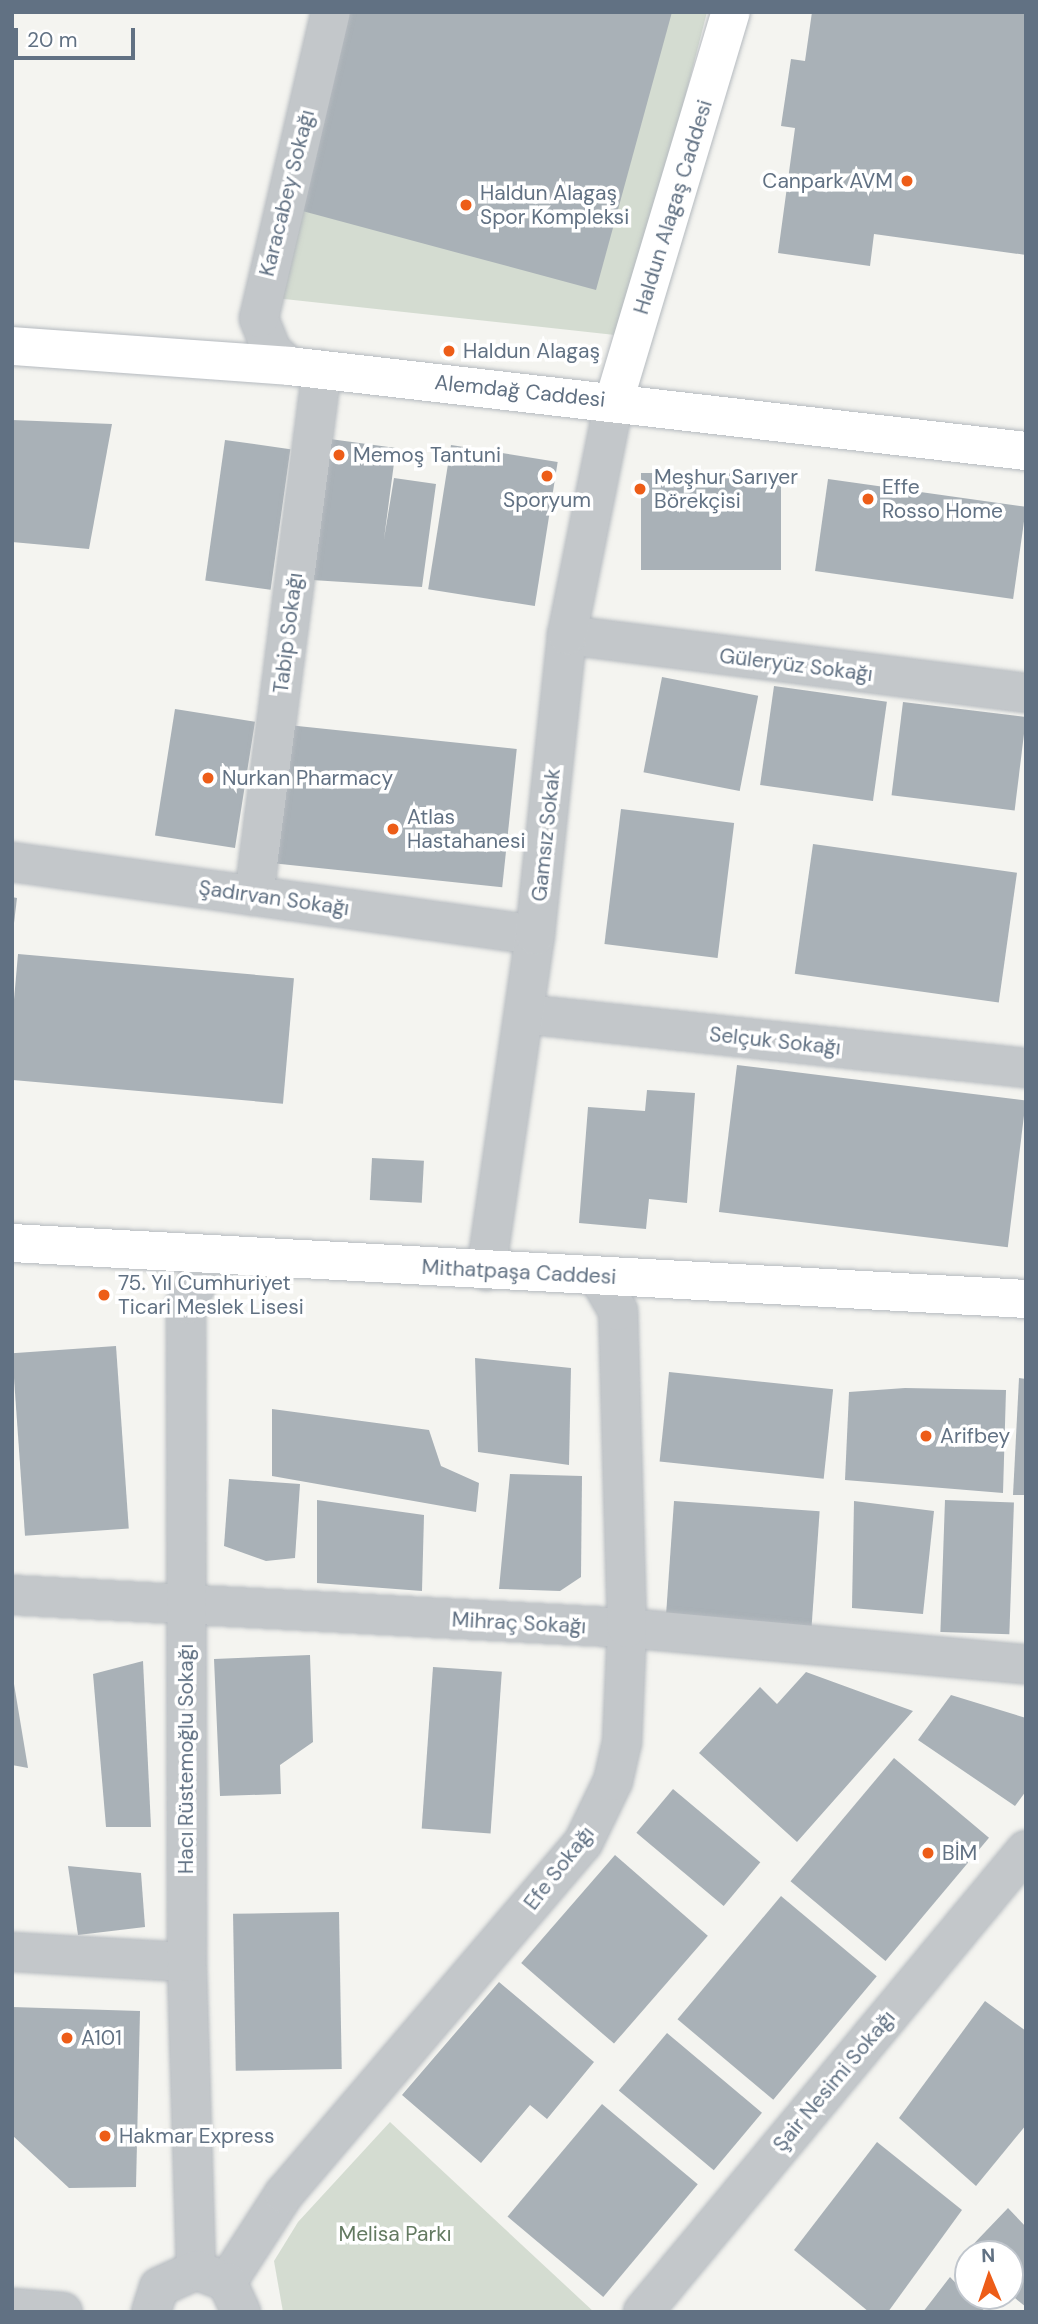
<!DOCTYPE html>
<html>
<head>
<meta charset="utf-8">
<style>
  body { margin:0 }
  #map { position:relative; width:1038px; height:2324px; overflow:hidden; background:#f4f4f0; font-family:"DM Sans",sans-serif }
  div>[style] { position:absolute }
  .green>* { inset:0; background:#d4dcd1 }
  .building>* { inset:0; background:#a9b1b7; transform-origin:0 0 }
  .roads { filter:drop-shadow(0 0 2px #b5babf) drop-shadow(0 0 2px #b5babf) }
  .street>* { height:38px; margin:-19px; padding:0 19px; transform-origin:19px; border-radius:19px; background:#c3c7ca }
  .secondary>* { height:38px; margin:-19px; padding:0 19px; transform-origin:19px; border-radius:19px; background:#fff }
  .primary>* { height:38px; margin:-19px; padding:0 19px; transform-origin:19px; border-radius:19px; background:#fff }
  .dots>* { width:19px; height:19px; translate:-50% -50%; box-sizing:border-box; border:4px solid #fff; border-radius:50% }
  span { translate:-50% -50%; white-space:nowrap; text-align:center; line-height:1.15; -webkit-text-stroke:7px #fff; paint-order:stroke }
  .poi-label { font-size:21px; color:#617183 }
  .right { translate:-100% -50%; text-align:right }
  .left { translate:0 -50%; text-align:left }
  .street-label { font-size:21px; color:#617183 }
  .park-label { font-size:21px; color:#637a61 }
  .frame { position:absolute; inset:0; border:14px solid #617183; pointer-events:none }
  .north { position:absolute; left:954px; top:2240px; width:70px; height:70px; box-sizing:border-box; background:#fff; border:2px solid #c0c6cd; border-radius:50%; rotate:358deg; font-size:19px; font-weight:700; line-height:28px; text-align:center; color:#617183 }
  .north::after { content:''; display:block; margin:auto; width:24px; height:32px; background:#ed5d18; clip-path:polygon(50% 0,100% 100%,50% 72%,0 100%) }
  .scale { position:absolute; left:14px; top:28px; width:121px; height:32px; box-sizing:border-box; border:4px solid #617183; border-top:0; padding-left:9px; font-size:21px; line-height:24px; white-space:nowrap; color:#617183; -webkit-text-stroke:5px #fff; paint-order:stroke }
</style>
</head>
<body>
<div id="map">
  <div class="green">
    <div style="clip-path:polygon(351px 12px,707px 12px,624px 336px,275px 298px)"></div>
    <div style="clip-path:polygon(390px 2122px,594px 2312px,283px 2312px,274px 2261px,298px 2222px)"></div>
  </div>
  <div class="building">
    <div style="clip-path:polygon(349px 12px,672px 12px,596px 290px,295px 209px)"></div>
    <div style="clip-path:polygon(812px 12px,1026px 12px,1026px 255px,874px 234px,870px 266px,778px 253px,795px 128px,781px 126px,791px 59px,805px 61px)"></div>
    <div style="clip-path:polygon(12px 420px,112px 424px,89px 549px,12px 542px)"></div>
    <div style="clip-path:polygon(330px 439px,396px 448px,384px 539px,394px 478px,436px 484px,422px 587px,312px 580px)"></div>
    <div style="left:225px;top:440px;width:66px;height:142px;rotate:8deg"></div>
    <div style="left:451px;top:445px;width:108px;height:146px;rotate:9deg"></div>
    <div style="left:641px;top:473px;width:140px;height:97px"></div>
    <div style="left:828px;top:479px;width:200px;height:93px;rotate:8deg"></div>
    <div style="left:662px;top:677px;width:98px;height:97px;rotate:11deg"></div>
    <div style="left:774px;top:686px;width:114px;height:100px;rotate:8deg"></div>
    <div style="left:903px;top:702px;width:124px;height:94px;rotate:7deg"></div>
    <div style="left:175px;top:709px;width:81px;height:128px;rotate:9deg"></div>
    <div style="left:288px;top:725px;width:230px;height:139px;rotate:6deg"></div>
    <div style="left:621px;top:809px;width:114px;height:136px;rotate:7deg"></div>
    <div style="left:813px;top:844px;width:206px;height:131px;rotate:8deg"></div>
    <div style="clip-path:polygon(12px 897px,17px 898px,14px 923px,12px 923px)"></div>
    <div style="left:18px;top:954px;width:277px;height:126px;rotate:5deg"></div>
    <div style="left:737px;top:1065px;width:291px;height:148px;rotate:7deg"></div>
    <div style="clip-path:polygon(647px 1090px,695px 1093px,687px 1203px,649px 1199px,646px 1229px,579px 1223px,588px 1107px,645px 1111px)"></div>
    <div style="left:372px;top:1158px;width:52px;height:42px;rotate:3deg"></div>
    <div style="left:116px;top:1346px;width:183px;height:104px;rotate:86deg"></div>
    <div style="clip-path:polygon(475px 1358px,571px 1368px,569px 1465px,478px 1452px)"></div>
    <div style="left:669px;top:1372px;width:165px;height:90px;rotate:6deg"></div>
    <div style="clip-path:polygon(1019px 1378px,1026px 1379px,1026px 1495px,1013px 1495px)"></div>
    <div style="clip-path:polygon(905px 1388px,1006px 1390px,1003px 1493px,845px 1480px,849px 1392px)"></div>
    <div style="clip-path:polygon(272px 1409px,429px 1430px,441px 1466px,479px 1483px,476px 1512px,272px 1476px)"></div>
    <div style="clip-path:polygon(510px 1474px,582px 1476px,581px 1577px,560px 1591px,499px 1589px)"></div>
    <div style="clip-path:polygon(229px 1479px,300px 1484px,295px 1558px,266px 1561px,224px 1546px)"></div>
    <div style="clip-path:polygon(317px 1500px,424px 1515px,422px 1591px,317px 1583px)"></div>
    <div style="left:945px;top:1500px;width:69px;height:132px;rotate:2deg"></div>
    <div style="left:674px;top:1501px;width:146px;height:120px;rotate:4deg"></div>
    <div style="clip-path:polygon(854px 1501px,934px 1511px,923px 1614px,852px 1608px)"></div>
    <div style="clip-path:polygon(310px 1655px,313px 1742px,280px 1765px,281px 1794px,220px 1796px,214px 1659px)"></div>
    <div style="clip-path:polygon(143px 1661px,151px 1827px,106px 1827px,93px 1674px)"></div>
    <div style="left:433px;top:1667px;width:69px;height:162px;rotate:4deg"></div>
    <div style="clip-path:polygon(806px 1672px,913px 1711px,797px 1842px,699px 1753px,760px 1687px,777px 1704px)"></div>
    <div style="clip-path:polygon(12px 1684px,14px 1684px,28px 1768px,12px 1765px)"></div>
    <div style="clip-path:polygon(951px 1695px,1026px 1718px,1026px 1791px,1015px 1806px,918px 1740px)"></div>
    <div style="left:894px;top:1758px;width:124px;height:161px;rotate:40deg"></div>
    <div style="left:673px;top:1789px;width:114px;height:57px;rotate:40deg"></div>
    <div style="left:615px;top:1855px;width:123px;height:143px;rotate:41deg"></div>
    <div style="clip-path:polygon(68px 1866px,141px 1873px,145px 1927px,78px 1935px)"></div>
    <div style="left:781px;top:1896px;width:125px;height:161px;rotate:40deg"></div>
    <div style="left:339px;top:1912px;width:157px;height:106px;rotate:89deg"></div>
    <div style="clip-path:polygon(499px 1982px,594px 2062px,547px 2119px,530px 2105px,481px 2163px,402px 2095px)"></div>
    <div style="clip-path:polygon(985px 2001px,1026px 2031px,1026px 2125px,976px 2186px,899px 2118px)"></div>
    <div style="clip-path:polygon(12px 2007px,140px 2011px,136px 2187px,69px 2188px,12px 2135px)"></div>
    <div style="left:667px;top:2033px;width:124px;height:75px;rotate:40deg"></div>
    <div style="left:602px;top:2104px;width:125px;height:147px;rotate:40deg"></div>
    <div style="clip-path:polygon(877px 2142px,962px 2210px,888px 2312px,869px 2312px,794px 2250px)"></div>
    <div style="clip-path:polygon(1008px 2208px,1026px 2227px,1026px 2307px,1010px 2294px,1010px 2254px,963px 2255px)"></div>
    <div style="clip-path:polygon(950px 2277px,968px 2296px,986px 2312px,923px 2312px)"></div>
  </div>
  <div class="roads">
    <div class="street">
      <div style="left:289px;top:366px;width:23px;rotate:-139deg"></div>
      <div style="left:272px;top:351px;width:35px;rotate:-112deg"></div>
      <div style="left:259px;top:318px;width:314px;rotate:-76.8deg"></div>
      <div style="left:567px;top:635px;width:463px;rotate:7.2deg"></div>
      <div style="left:12px;top:862px;width:528px;rotate:7.95deg"></div>
      <div style="left:254px;top:896px;width:531px;rotate:-82.65deg"></div>
      <div style="left:524px;top:1014px;width:505px;rotate:6.14deg"></div>
      <div style="left:486px;top:1271px;width:340px;rotate:-81.7deg"></div>
      <div style="left:535px;top:935px;width:302px;rotate:-83.9deg"></div>
      <div style="left:567px;top:635px;width:239px;rotate:-78.6deg"></div>
      <div style="left:12px;top:1595px;width:616px;rotate:3.07deg"></div>
      <div style="left:627px;top:1628px;width:401px;rotate:5.2deg"></div>
      <div style="left:12px;top:1952px;width:175px;rotate:3.3deg"></div>
      <div style="left:196px;top:2270px;width:308px;rotate:-91.7deg"></div>
      <div style="left:187px;top:1962px;width:658px;rotate:-90.09deg"></div>
      <div style="left:186px;top:1304px;width:55px;rotate:-62deg"></div>
      <div style="left:227px;top:2282px;width:105px;rotate:-57.1deg"></div>
      <div style="left:284px;top:2194px;width:461px;rotate:-49.6deg"></div>
      <div style="left:583px;top:1843px;width:69px;rotate:-64.2deg"></div>
      <div style="left:613px;top:1781px;width:39px;rotate:-77deg"></div>
      <div style="left:622px;top:1743px;width:115px;rotate:-87.5deg"></div>
      <div style="left:627px;top:1628px;width:317px;rotate:-91.6deg"></div>
      <div style="left:618px;top:1311px;width:39px;rotate:-120deg"></div>
      <div style="left:12px;top:2308px;width:51px;rotate:4.5deg"></div>
      <div style="left:151px;top:2312px;width:26px;rotate:-72deg"></div>
      <div style="left:159px;top:2287px;width:41px;rotate:-24.7deg"></div>
      <div style="left:196px;top:2270px;width:33px;rotate:21deg"></div>
      <div style="left:227px;top:2282px;width:33px;rotate:65deg"></div>
      <div style="left:643px;top:2312px;width:600px;rotate:-50.34deg"></div>
    </div>
    <div class="secondary">
      <div style="left:614px;top:401px;width:406px;rotate:-73.3deg"></div>
    </div>
    <div class="primary">
      <div style="left:12px;top:346px;width:278px;rotate:4.1deg"></div>
      <div style="left:289px;top:366px;width:742px;rotate:6.58deg"></div>
      <div style="left:12px;top:1243px;width:1016px;rotate:3.16deg"></div>
    </div>
  </div>
  <div class="dots">
    <div style="left:907px;top:181px;background:#ed5d18"></div>
    <div style="left:466px;top:205px;background:#ed5d18"></div>
    <div style="left:449px;top:351px;background:#ed5d18"></div>
    <div style="left:339px;top:455px;background:#ed5d18"></div>
    <div style="left:547px;top:476px;background:#ed5d18"></div>
    <div style="left:640px;top:489px;background:#ed5d18"></div>
    <div style="left:868px;top:499px;background:#ed5d18"></div>
    <div style="left:208px;top:778px;background:#ed5d18"></div>
    <div style="left:393px;top:829px;background:#ed5d18"></div>
    <div style="left:104px;top:1295px;background:#ed5d18"></div>
    <div style="left:926px;top:1436px;background:#ed5d18"></div>
    <div style="left:928px;top:1853px;background:#ed5d18"></div>
    <div style="left:67px;top:2038px;background:#ed5d18"></div>
    <div style="left:105px;top:2136px;background:#ed5d18"></div>
  </div>
  <div class="poi-label">
    <span class="right" style="left:893px;top:181px">Canpark AVM</span>
    <span class="left" style="left:480px;top:205px">Haldun Alagaş<br>Spor Kompleksi</span>
    <span class="left" style="left:463px;top:351px">Haldun Alagaş</span>
    <span class="left" style="left:353px;top:455px">Memoş Tantuni</span>
    <span class="left" style="left:654px;top:489px">Meşhur Sarıyer<br>Börekçisi</span>
    <span class="left" style="left:882px;top:499px">Effe<br>Rosso Home</span>
    <span style="left:547px;top:500px">Sporyum</span>
    <span class="left" style="left:222px;top:778px">Nurkan Pharmacy</span>
    <span class="left" style="left:407px;top:829px">Atlas<br>Hastahanesi</span>
    <span class="left" style="left:118px;top:1295px">75. Yıl Cumhuriyet<br>Ticari Meslek Lisesi</span>
    <span class="left" style="left:940px;top:1436px">Arifbey</span>
    <span class="left" style="left:942px;top:1853px">BİM</span>
    <span class="left" style="left:81px;top:2038px">A101</span>
    <span class="left" style="left:119px;top:2136px">Hakmar Express</span>
  </div>
  <div class="street-label">
    <span style="left:287px;top:193px;rotate:-76deg">Karacabey Sokağı</span>
    <span style="left:673px;top:207px;rotate:-73deg">Haldun Alagaş Caddesi</span>
    <span style="left:520px;top:391px;rotate:6deg">Alemdağ Caddesi</span>
    <span style="left:288px;top:633px;rotate:-83deg">Tabip Sokağı</span>
    <span style="left:796px;top:665px;rotate:7deg">Güleryüz Sokağı</span>
    <span style="left:546px;top:835px;rotate:-84deg">Gamsız Sokak</span>
    <span style="left:274px;top:898px;rotate:8deg">Şadırvan Sokağı</span>
    <span style="left:775px;top:1041px;rotate:6deg">Selçuk Sokağı</span>
    <span style="left:519px;top:1272px;rotate:3deg">Mithatpaşa Caddesi</span>
    <span style="left:519px;top:1623px;rotate:3deg">Mihraç Sokağı</span>
    <span style="left:186px;top:1759px;rotate:-90deg">Hacı Rüstemoğlu Sokağı</span>
    <span style="left:559px;top:1868px;rotate:-52deg">Efe Sokağı</span>
    <span style="left:834px;top:2081px;rotate:-50deg">Şair Nesimi Sokağı</span>
  </div>
  <div class="park-label">
    <span style="left:395px;top:2234px">Melisa Parkı</span>
  </div>
  <div class="frame"></div>
  <div class="north">N</div>
  <div class="scale">20 m</div>
</div>
</body>
</html>
